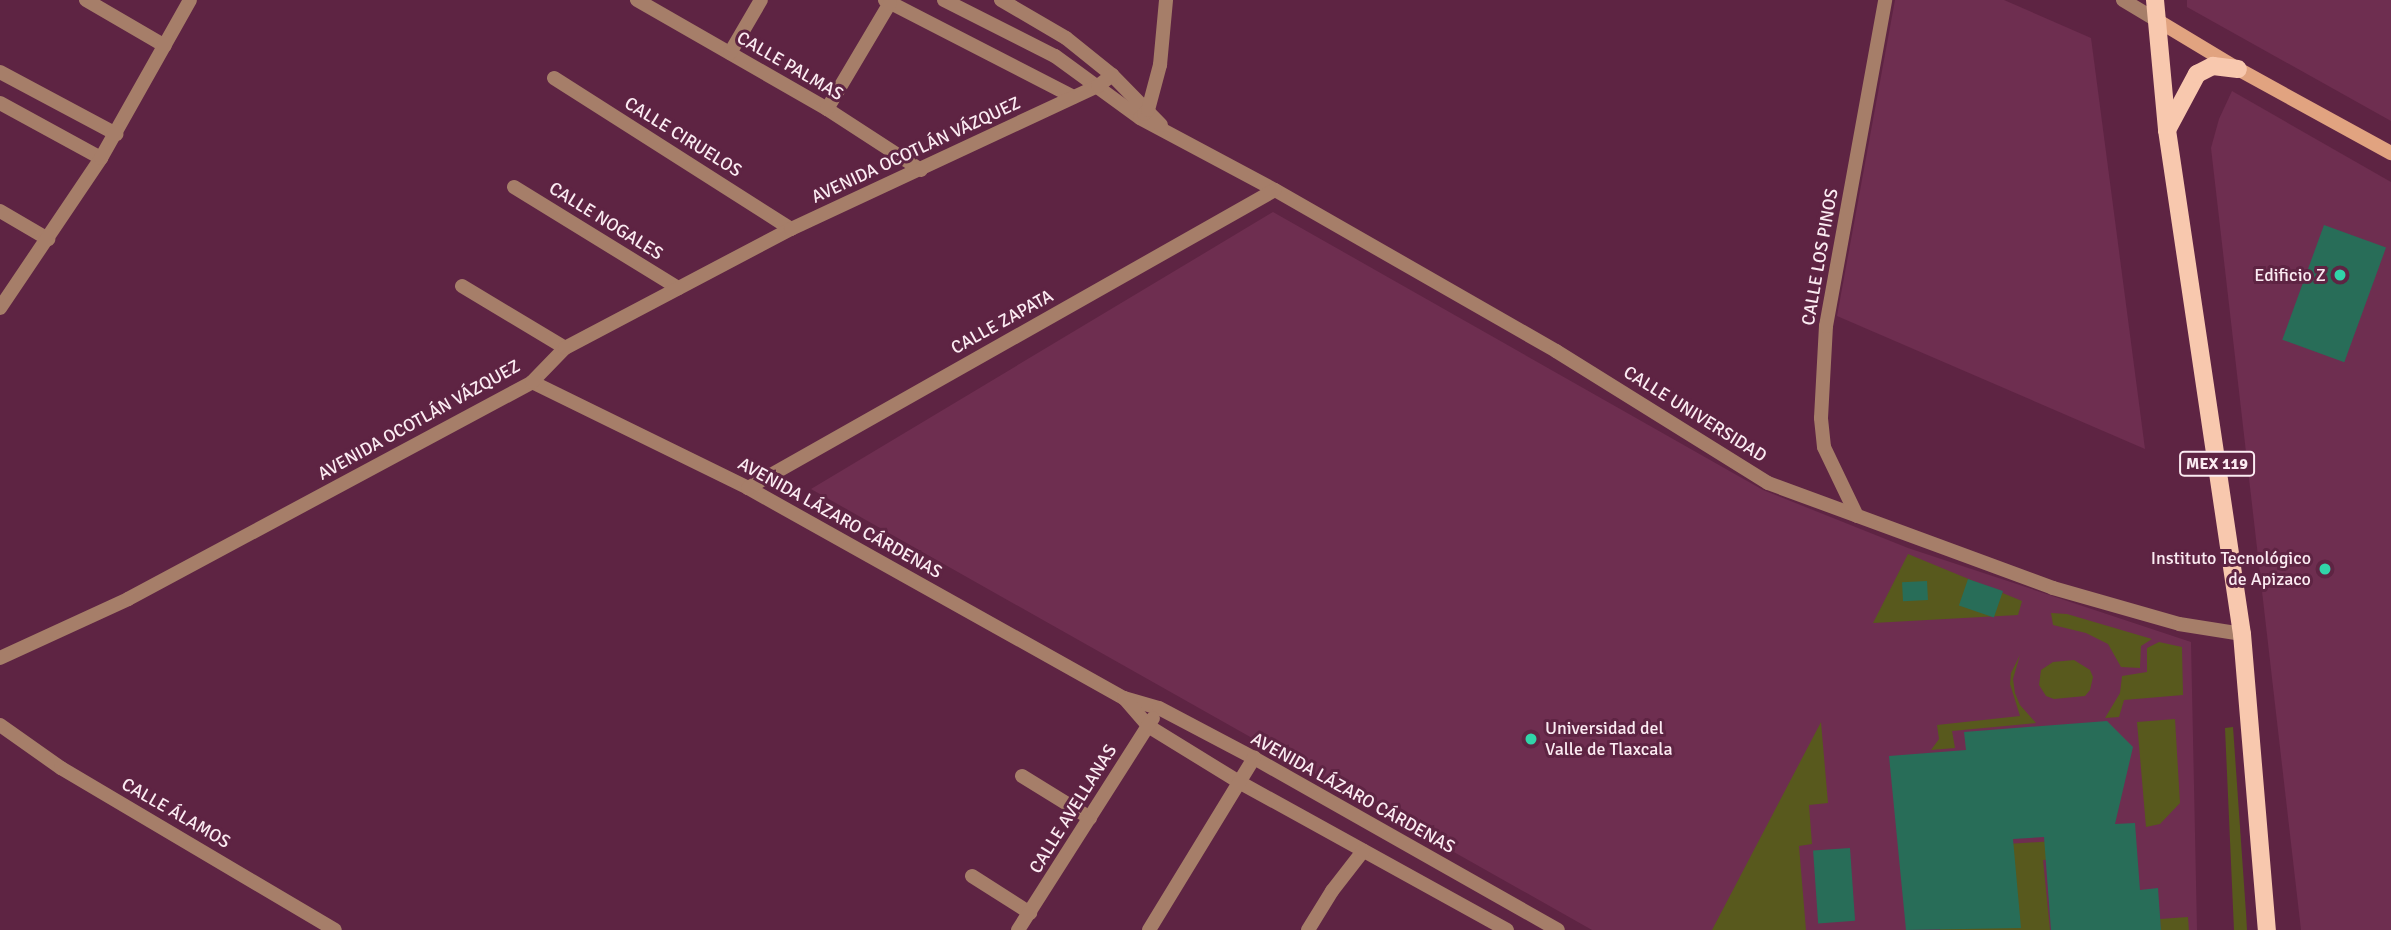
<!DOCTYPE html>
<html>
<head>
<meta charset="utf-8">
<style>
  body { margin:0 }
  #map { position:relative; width:2391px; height:930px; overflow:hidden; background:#5e2443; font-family:Signika,sans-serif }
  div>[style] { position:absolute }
  .built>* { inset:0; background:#6e2e50 }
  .green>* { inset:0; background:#58591d; transform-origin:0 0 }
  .building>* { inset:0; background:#286d58; transform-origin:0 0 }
  .minor>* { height:14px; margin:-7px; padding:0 7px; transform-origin:7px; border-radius:7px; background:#a67e69 }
  .secondary>* { height:14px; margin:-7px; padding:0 7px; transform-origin:7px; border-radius:7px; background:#e1a380 }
  .primary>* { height:18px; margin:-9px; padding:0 9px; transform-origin:9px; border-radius:9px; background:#f8c8ae }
  .dots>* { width:19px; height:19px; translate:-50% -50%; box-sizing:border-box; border:4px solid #5e2443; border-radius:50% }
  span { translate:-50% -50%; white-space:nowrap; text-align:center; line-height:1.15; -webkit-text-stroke:6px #5e2443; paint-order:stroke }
  .shield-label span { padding:2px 5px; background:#5e2443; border:2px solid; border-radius:5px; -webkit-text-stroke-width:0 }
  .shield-label { font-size:16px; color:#fbebf2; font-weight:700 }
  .street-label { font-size:18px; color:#fbebf2 }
  .poi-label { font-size:18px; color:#fbebf2 }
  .right { translate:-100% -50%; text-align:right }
  .left { translate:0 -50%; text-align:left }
</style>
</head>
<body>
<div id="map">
  <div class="built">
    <div style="clip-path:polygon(1895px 0,2004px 0,2091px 38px,2145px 449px,1837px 316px)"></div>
    <div style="clip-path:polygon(2187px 0,2391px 0,2391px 121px,2187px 7px)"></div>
    <div style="clip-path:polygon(2232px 91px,2391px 182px,2391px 930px,2301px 930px,2211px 148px,2219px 119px)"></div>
    <div style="clip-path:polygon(1273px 212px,1763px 490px,1908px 548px,2191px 642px,2197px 930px,1592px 930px,811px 489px)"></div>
  </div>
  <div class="green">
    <div style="clip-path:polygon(1908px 554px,2022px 601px,2018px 615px,1873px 623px)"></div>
    <div style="clip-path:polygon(2051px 613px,2067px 614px,2152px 639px,2141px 646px,2140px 668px,2121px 667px,2108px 644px,2086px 633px,2053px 625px)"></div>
    <div style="clip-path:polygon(2159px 642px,2182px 647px,2183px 695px,2124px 700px,2119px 717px,2105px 718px,2120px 693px,2122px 676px,2147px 672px,2147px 648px)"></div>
    <div style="clip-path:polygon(2020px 655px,2013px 679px,2015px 693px,2020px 705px,2036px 723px,1952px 731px,1955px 748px,1931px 750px,1939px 739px,1937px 725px,2020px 716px,2010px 684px,2011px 673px)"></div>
    <div style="clip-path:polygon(2074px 660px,2090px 670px,2093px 677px,2090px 690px,2085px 696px,2054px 699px,2046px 696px,2039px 685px,2041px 670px,2053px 662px)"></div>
    <div style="clip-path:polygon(2175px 719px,2180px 803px,2160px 824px,2146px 827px,2137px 722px)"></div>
    <div style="clip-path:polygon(1821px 722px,1828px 803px,1809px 805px,1812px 844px,1799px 846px,1806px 930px,1712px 930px)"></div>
    <div style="clip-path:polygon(2233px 727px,2246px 913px,2247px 930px,2234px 930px,2225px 728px)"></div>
    <div style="clip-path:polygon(2084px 839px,2086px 856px,2043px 860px,2050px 930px,1940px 930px,1934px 863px,1900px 851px)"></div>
    <div style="left:2188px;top:917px;width:13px;height:28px;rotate:86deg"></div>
  </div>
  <div class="building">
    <div style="left:2324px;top:225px;width:66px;height:122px;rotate:20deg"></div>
    <div style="left:1968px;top:579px;width:37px;height:28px;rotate:19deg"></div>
    <div style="left:1927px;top:581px;width:19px;height:25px;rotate:87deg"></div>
    <div style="clip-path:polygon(2107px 721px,2133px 747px,2115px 824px,2135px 823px,2140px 890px,2158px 888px,2161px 930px,2051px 930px,2044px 837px,2013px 839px,2021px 928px,1906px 930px,1889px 756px,1966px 750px,1964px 732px)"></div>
    <div style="left:1850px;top:848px;width:73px;height:37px;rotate:86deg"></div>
  </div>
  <div class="minor">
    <div style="left:86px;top:0;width:91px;rotate:30.2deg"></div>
    <div style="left:637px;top:0;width:219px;rotate:29.8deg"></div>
    <div style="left:827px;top:109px;width:112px;rotate:33deg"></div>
    <div style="left:885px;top:0;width:212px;rotate:27.2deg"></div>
    <div style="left:944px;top:0;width:124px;rotate:26.8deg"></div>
    <div style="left:1055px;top:56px;width:105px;rotate:36.1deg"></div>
    <div style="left:1140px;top:118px;width:153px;rotate:28.1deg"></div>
    <div style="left:1275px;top:190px;width:324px;rotate:29.8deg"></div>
    <div style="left:1556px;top:351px;width:250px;rotate:31.9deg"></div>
    <div style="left:1768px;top:483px;width:304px;rotate:20.2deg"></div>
    <div style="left:2053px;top:588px;width:131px;rotate:15.9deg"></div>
    <div style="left:2179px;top:624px;width:64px;rotate:9deg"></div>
    <div style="left:1001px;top:0;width:75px;rotate:30.3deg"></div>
    <div style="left:1066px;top:38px;width:59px;rotate:38.8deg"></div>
    <div style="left:1112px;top:75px;width:70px;rotate:45.6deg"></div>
    <div style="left:2123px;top:0;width:37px;rotate:31deg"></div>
    <div style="left:730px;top:53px;width:61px;rotate:-59.7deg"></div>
    <div style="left:0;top:72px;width:132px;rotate:28.1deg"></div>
    <div style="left:554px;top:78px;width:281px;rotate:32.5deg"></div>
    <div style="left:0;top:103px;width:115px;rotate:28.6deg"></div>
    <div style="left:827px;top:109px;width:123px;rotate:-59.3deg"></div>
    <div style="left:1144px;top:114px;width:6px;rotate:-45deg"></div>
    <div style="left:1148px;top:110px;width:47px;rotate:-75.1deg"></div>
    <div style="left:1160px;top:65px;width:65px;rotate:-84.7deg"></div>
    <div style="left:514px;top:187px;width:193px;rotate:31.6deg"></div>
    <div style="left:0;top:211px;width:56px;rotate:30.3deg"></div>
    <div style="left:462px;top:286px;width:120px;rotate:31deg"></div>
    <div style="left:0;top:308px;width:181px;rotate:-56deg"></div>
    <div style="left:101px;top:158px;width:181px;rotate:-60.6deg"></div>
    <div style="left:532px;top:382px;width:241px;rotate:26.1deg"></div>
    <div style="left:748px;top:488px;width:431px;rotate:29.2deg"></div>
    <div style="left:1124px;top:698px;width:36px;rotate:16deg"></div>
    <div style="left:1159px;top:708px;width:107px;rotate:27.8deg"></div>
    <div style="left:1254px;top:758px;width:349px;rotate:29.5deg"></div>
    <div style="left:748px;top:488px;width:605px;rotate:-29.49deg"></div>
    <div style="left:1857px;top:516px;width:76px;rotate:-115.6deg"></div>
    <div style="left:1824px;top:447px;width:29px;rotate:-96deg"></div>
    <div style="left:1821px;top:418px;width:92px;rotate:-86.9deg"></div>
    <div style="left:1826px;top:326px;width:331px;rotate:-79.7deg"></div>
    <div style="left:0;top:658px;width:141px;rotate:-24.7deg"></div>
    <div style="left:128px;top:599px;width:459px;rotate:-28.2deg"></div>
    <div style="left:532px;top:382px;width:47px;rotate:-45.9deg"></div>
    <div style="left:565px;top:348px;width:255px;rotate:-27.8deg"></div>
    <div style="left:791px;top:229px;width:339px;rotate:-25deg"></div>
    <div style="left:1098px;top:86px;width:18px;rotate:-38deg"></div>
    <div style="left:1124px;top:698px;width:37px;rotate:49deg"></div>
    <div style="left:1148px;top:726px;width:107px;rotate:31.6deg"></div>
    <div style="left:1239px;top:782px;width:306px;rotate:28.9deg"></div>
    <div style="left:0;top:725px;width:75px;rotate:35.2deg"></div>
    <div style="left:61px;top:768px;width:318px;rotate:30.6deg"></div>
    <div style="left:1022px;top:776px;width:80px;rotate:31.7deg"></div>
    <div style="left:972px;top:876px;width:69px;rotate:32.5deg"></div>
    <div style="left:1018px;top:930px;width:251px;rotate:-57.5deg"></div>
    <div style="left:1149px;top:930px;width:202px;rotate:-58.6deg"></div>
    <div style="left:1308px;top:930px;width:46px;rotate:-58.4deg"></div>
    <div style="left:1332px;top:891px;width:51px;rotate:-52.2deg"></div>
  </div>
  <div class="secondary">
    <div style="left:2155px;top:19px;width:97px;rotate:31.1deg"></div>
    <div style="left:2238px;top:69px;width:175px;rotate:28.8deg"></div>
  </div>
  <div class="primary">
    <div style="left:2155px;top:0;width:131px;rotate:84.7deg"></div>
    <div style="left:2167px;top:130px;width:510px;rotate:81.54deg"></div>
    <div style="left:2242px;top:634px;width:297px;rotate:85.2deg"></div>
    <div style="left:2167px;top:130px;width:64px;rotate:-61.8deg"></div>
    <div style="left:2197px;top:74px;width:18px;rotate:-27deg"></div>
    <div style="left:2213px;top:66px;width:25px;rotate:7deg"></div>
  </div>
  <div class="dots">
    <div style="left:2340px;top:275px;background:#31d4a9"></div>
    <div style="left:2325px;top:569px;background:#31d4a9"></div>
    <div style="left:1531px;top:739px;background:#31d4a9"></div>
  </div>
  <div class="shield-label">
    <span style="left:2217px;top:464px">MEX 119</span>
  </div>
  <div class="street-label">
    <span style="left:790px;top:66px;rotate:30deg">CALLE PALMAS</span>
    <span style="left:683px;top:137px;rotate:32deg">CALLE CIRUELOS</span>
    <span style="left:916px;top:150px;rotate:-25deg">AVENIDA OCOTLÁN VÁZQUEZ</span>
    <span style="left:606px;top:221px;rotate:32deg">CALLE NOGALES</span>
    <span style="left:1820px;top:257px;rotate:-80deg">CALLE LOS PINOS</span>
    <span style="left:1002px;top:322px;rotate:-29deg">CALLE ZAPATA</span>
    <span style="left:1695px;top:414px;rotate:32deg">CALLE UNIVERSIDAD</span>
    <span style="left:419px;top:420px;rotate:-29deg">AVENIDA OCOTLÁN VÁZQUEZ</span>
    <span style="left:840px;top:518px;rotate:29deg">AVENIDA LÁZARO CÁRDENAS</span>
    <span style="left:1353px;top:793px;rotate:29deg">AVENIDA LÁZARO CÁRDENAS</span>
    <span style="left:1073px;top:809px;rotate:-58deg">CALLE AVELLANAS</span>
    <span style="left:176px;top:813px;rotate:30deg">CALLE ÁLAMOS</span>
  </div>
  <div class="poi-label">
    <span class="right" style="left:2326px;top:275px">Edificio Z</span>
    <span class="right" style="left:2311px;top:569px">Instituto Tecnológico<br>de Apizaco</span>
    <span class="left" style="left:1545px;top:739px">Universidad del<br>Valle de Tlaxcala</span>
  </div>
</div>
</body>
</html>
